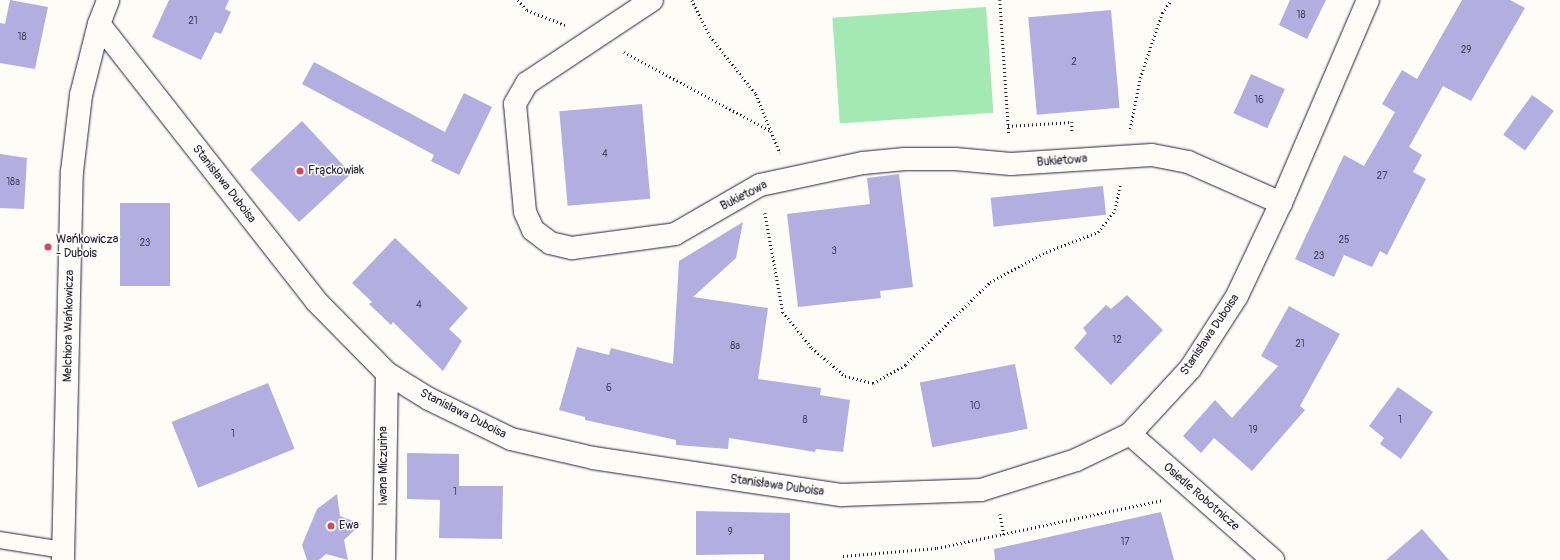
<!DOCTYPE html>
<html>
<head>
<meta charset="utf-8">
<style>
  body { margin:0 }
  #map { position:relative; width:1560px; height:560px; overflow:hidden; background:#fdfcf7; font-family:Pangolin,sans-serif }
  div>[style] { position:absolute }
  .green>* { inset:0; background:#a4e9b4; transform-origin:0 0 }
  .building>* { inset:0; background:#b2afe0; transform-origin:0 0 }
  .path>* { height:2.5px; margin-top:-1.25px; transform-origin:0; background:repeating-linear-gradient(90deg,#22223b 0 1px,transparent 0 4px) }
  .roads { filter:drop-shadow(0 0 1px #22223b) drop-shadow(0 0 1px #22223b) }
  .lane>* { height:16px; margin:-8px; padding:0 8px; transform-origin:8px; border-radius:8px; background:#fdfcf7 }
  .street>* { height:22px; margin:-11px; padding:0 11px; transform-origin:11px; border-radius:11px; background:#fdfcf7 }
  .secondary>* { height:22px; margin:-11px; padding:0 11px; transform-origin:11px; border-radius:11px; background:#fdfcf7 }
  .dots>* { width:11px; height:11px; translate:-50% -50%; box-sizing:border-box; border:2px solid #fdfcf7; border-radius:50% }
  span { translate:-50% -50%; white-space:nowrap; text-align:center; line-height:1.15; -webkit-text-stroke:3px #fdfcf7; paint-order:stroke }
  .number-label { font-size:10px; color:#464564 }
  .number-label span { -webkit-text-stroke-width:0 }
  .street-label { font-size:12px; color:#22223b }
  .poi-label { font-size:12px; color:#22223b }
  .left { translate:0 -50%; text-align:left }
</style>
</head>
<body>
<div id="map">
  <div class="green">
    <div style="left:986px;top:7px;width:106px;height:154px;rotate:86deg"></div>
  </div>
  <div class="building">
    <div style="clip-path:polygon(10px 0,48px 7px,35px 69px,0 63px,0 23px,5px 24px)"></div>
    <div style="clip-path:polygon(169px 0,229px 0,225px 9px,231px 12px,221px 34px,215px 32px,201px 60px,152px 37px)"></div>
    <div style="clip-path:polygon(1290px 0,1326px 0,1307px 39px,1279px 25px)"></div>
    <div style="clip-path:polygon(1462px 0,1510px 0,1525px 8px,1471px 101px,1443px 86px,1409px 147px,1422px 155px,1413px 172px,1426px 179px,1387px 255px,1380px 251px,1372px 267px,1344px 255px,1334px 277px,1295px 259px,1344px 155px,1364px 166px,1395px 112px,1382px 104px,1402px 70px,1417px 79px)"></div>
    <div style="left:1111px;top:10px;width:98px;height:83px;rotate:85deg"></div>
    <div style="clip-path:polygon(314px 62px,445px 132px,464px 93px,492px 107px,459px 175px,431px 161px,434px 155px,302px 84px)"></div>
    <div style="left:1251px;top:74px;width:37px;height:43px;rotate:24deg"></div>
    <div style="left:1532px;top:95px;width:27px;height:49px;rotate:36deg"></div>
    <div style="left:642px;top:104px;width:95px;height:83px;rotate:85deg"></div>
    <div style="left:302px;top:121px;width:72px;height:71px;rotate:47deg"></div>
    <div style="clip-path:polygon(0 154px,27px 158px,24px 209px,0 208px)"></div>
    <div style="clip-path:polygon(899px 174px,913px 287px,880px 291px,881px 298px,798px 307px,787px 214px,870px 204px,867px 178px)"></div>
    <div style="left:1103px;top:186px;width:29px;height:113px;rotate:84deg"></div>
    <div style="left:120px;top:203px;width:50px;height:83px"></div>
    <div style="clip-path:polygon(743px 222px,736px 258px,693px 297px,768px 308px,758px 379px,821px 388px,820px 395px,850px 400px,843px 452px,816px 449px,815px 452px,729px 438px,728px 449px,676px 445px,676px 440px,585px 420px,585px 417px,559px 410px,577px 347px,609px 355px,611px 348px,673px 364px,679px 261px)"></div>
    <div style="clip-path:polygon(395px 238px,468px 308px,449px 329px,462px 341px,443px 371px,393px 322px,391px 325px,369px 304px,372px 302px,352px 283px)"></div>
    <div style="clip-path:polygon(1127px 295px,1163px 330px,1111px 385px,1074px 348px,1087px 333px,1083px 328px,1106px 305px,1111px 309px)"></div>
    <div style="clip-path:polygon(1289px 306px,1340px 334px,1300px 406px,1305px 410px,1252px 471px,1214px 438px,1201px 453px,1183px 436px,1215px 400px,1232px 418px,1278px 366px,1261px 356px)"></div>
    <div style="left:1015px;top:364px;width:66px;height:97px;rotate:79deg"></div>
    <div style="left:268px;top:383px;width:71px;height:104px;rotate:68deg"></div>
    <div style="clip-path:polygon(1398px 387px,1433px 412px,1401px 459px,1380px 444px,1384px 438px,1369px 426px)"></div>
    <div style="clip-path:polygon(407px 453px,459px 454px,459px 486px,503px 486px,502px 539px,439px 538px,440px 500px,407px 499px)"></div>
    <div style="clip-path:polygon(337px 494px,340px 516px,361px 524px,344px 540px,348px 560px,326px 554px,319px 560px,307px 560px,302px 545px,317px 509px)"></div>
    <div style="clip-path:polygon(696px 511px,790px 513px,790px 560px,764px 560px,764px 554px,696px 555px)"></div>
    <div style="clip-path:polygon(1161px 512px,1174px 560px,995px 560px,994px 549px)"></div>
    <div style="clip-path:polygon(1422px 529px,1449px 560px,1386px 560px)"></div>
  </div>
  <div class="path">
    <div style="left:518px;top:0;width:13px;rotate:48deg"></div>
    <div style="left:527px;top:10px;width:41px;rotate:21.5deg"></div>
    <div style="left:692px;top:0;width:40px;rotate:63.4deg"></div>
    <div style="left:710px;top:36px;width:74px;rotate:51.6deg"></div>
    <div style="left:756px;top:94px;width:64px;rotate:67.9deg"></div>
    <div style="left:1000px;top:0;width:136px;rotate:86.2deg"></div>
    <div style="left:624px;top:52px;width:167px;rotate:28.3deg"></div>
    <div style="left:1008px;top:126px;width:64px;rotate:-3.6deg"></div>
    <div style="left:1072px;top:122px;width:10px;rotate:90deg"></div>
    <div style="left:1130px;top:129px;width:52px;rotate:-78.9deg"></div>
    <div style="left:1140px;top:78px;width:69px;rotate:-71.3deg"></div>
    <div style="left:1162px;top:13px;width:16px;rotate:-55deg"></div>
    <div style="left:765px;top:213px;width:101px;rotate:79.7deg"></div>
    <div style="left:783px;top:312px;width:46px;rotate:51.1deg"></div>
    <div style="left:812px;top:348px;width:43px;rotate:40.3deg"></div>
    <div style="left:845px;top:376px;width:29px;rotate:14deg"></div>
    <div style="left:873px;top:383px;width:37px;rotate:-29deg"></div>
    <div style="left:905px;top:365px;width:119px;rotate:-44.3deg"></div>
    <div style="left:990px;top:282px;width:64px;rotate:-28.2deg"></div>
    <div style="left:1046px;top:252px;width:56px;rotate:-21deg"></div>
    <div style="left:1098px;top:232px;width:28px;rotate:-52deg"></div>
    <div style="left:1115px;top:210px;width:25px;rotate:-79deg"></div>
    <div style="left:1000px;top:514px;width:21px;rotate:79deg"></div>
    <div style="left:843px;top:556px;width:94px;rotate:-4.9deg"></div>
    <div style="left:937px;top:548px;width:231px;rotate:-12deg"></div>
  </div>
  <div class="roads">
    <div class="lane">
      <div style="left:0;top:540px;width:64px;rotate:9deg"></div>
    </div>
    <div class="street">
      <div style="left:652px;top:0;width:150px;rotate:146.4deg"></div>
      <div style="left:527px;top:83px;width:24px;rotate:120deg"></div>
      <div style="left:515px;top:104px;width:108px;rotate:84.7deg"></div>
      <div style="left:525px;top:212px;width:20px;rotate:66deg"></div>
      <div style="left:533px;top:230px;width:21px;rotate:37deg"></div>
      <div style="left:550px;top:243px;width:23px;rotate:13deg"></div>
      <div style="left:572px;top:248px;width:104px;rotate:-7.7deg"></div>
      <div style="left:675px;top:234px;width:98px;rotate:-30deg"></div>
      <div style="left:760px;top:185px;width:105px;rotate:-12.1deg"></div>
      <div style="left:863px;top:163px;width:42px;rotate:-5.4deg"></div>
      <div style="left:905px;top:159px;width:50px"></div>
      <div style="left:955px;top:159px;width:56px;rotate:5.1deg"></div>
      <div style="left:1011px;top:164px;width:141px;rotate:-3.7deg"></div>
      <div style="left:1152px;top:155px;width:37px;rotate:11deg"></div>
      <div style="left:1188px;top:162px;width:102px;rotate:23.8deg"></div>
      <div style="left:99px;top:24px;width:352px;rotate:51.9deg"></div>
      <div style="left:316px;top:301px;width:101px;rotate:45.4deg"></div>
      <div style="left:387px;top:373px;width:49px;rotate:31.8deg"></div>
      <div style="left:429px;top:399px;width:91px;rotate:26deg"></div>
      <div style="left:511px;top:439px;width:84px;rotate:13deg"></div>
      <div style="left:593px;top:458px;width:252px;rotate:8.5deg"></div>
      <div style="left:842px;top:495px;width:139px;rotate:-2.1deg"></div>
      <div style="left:981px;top:490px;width:100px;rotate:-17.5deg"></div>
      <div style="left:1076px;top:460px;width:60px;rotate:-25.7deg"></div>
      <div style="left:1130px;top:434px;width:88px;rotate:-47.3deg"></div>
      <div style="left:1190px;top:369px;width:87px;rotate:-57.2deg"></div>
      <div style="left:1237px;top:296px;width:103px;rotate:-64.7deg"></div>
      <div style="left:1281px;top:203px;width:221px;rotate:-66.8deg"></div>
      <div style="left:1130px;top:434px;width:191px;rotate:41.4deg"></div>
      <div style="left:384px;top:560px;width:187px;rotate:-89.1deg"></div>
    </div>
    <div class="secondary">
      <div style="left:63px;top:560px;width:388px;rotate:-88.7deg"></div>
      <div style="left:72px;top:172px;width:78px;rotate:-83.3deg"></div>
      <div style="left:81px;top:95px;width:73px;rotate:-75.8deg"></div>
      <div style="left:99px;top:24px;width:26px;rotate:-69deg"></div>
    </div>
  </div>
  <div class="dots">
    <div style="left:300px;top:171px;background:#d1495b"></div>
    <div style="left:48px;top:247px;background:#d1495b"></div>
    <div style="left:331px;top:526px;background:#d1495b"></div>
  </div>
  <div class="number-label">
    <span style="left:1301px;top:16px">18</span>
    <span style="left:193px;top:22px">21</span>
    <span style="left:22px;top:38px">18</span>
    <span style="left:1466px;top:51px">29</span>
    <span style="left:1074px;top:63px">2</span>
    <span style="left:1259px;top:101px">16</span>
    <span style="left:605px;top:155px">4</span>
    <span style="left:1382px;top:177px">27</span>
    <span style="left:13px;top:183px">18a</span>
    <span style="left:1344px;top:241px">25</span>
    <span style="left:145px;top:244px">23</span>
    <span style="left:834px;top:252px">3</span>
    <span style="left:1319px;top:257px">23</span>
    <span style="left:419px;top:306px">4</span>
    <span style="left:1117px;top:341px">12</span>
    <span style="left:1300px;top:345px">21</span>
    <span style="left:735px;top:347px">8a</span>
    <span style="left:609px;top:389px">6</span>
    <span style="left:975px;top:407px">10</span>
    <span style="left:805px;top:421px">8</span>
    <span style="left:1400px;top:421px">1</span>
    <span style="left:1253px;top:431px">19</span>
    <span style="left:233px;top:435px">1</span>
    <span style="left:455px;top:493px">1</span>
    <span style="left:730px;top:533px">9</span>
    <span style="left:1125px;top:543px">17</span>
  </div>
  <div class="street-label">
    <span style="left:1062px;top:161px;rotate:-4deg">Bukietowa</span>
    <span style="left:224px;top:184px;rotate:52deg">Stanisława Duboisa</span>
    <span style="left:744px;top:196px;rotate:-27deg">Bukietowa</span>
    <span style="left:69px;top:326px;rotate:-89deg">Melchiora Wańkowicza</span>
    <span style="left:1210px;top:335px;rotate:-56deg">Stanisława Duboisa</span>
    <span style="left:463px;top:414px;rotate:27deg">Stanisława Duboisa</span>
    <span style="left:384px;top:466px;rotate:-90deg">Iwana Miczurina</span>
    <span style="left:777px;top:486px;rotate:8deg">Stanisława Duboisa</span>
    <span style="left:1201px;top:497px;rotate:41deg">Osiedle Robotnicze</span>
  </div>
  <div class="poi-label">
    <span class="left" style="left:308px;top:171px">Frąckowiak</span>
    <span class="left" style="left:56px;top:247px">Wańkowicza<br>- Dubois</span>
    <span class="left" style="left:339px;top:526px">Ewa</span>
  </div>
</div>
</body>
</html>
